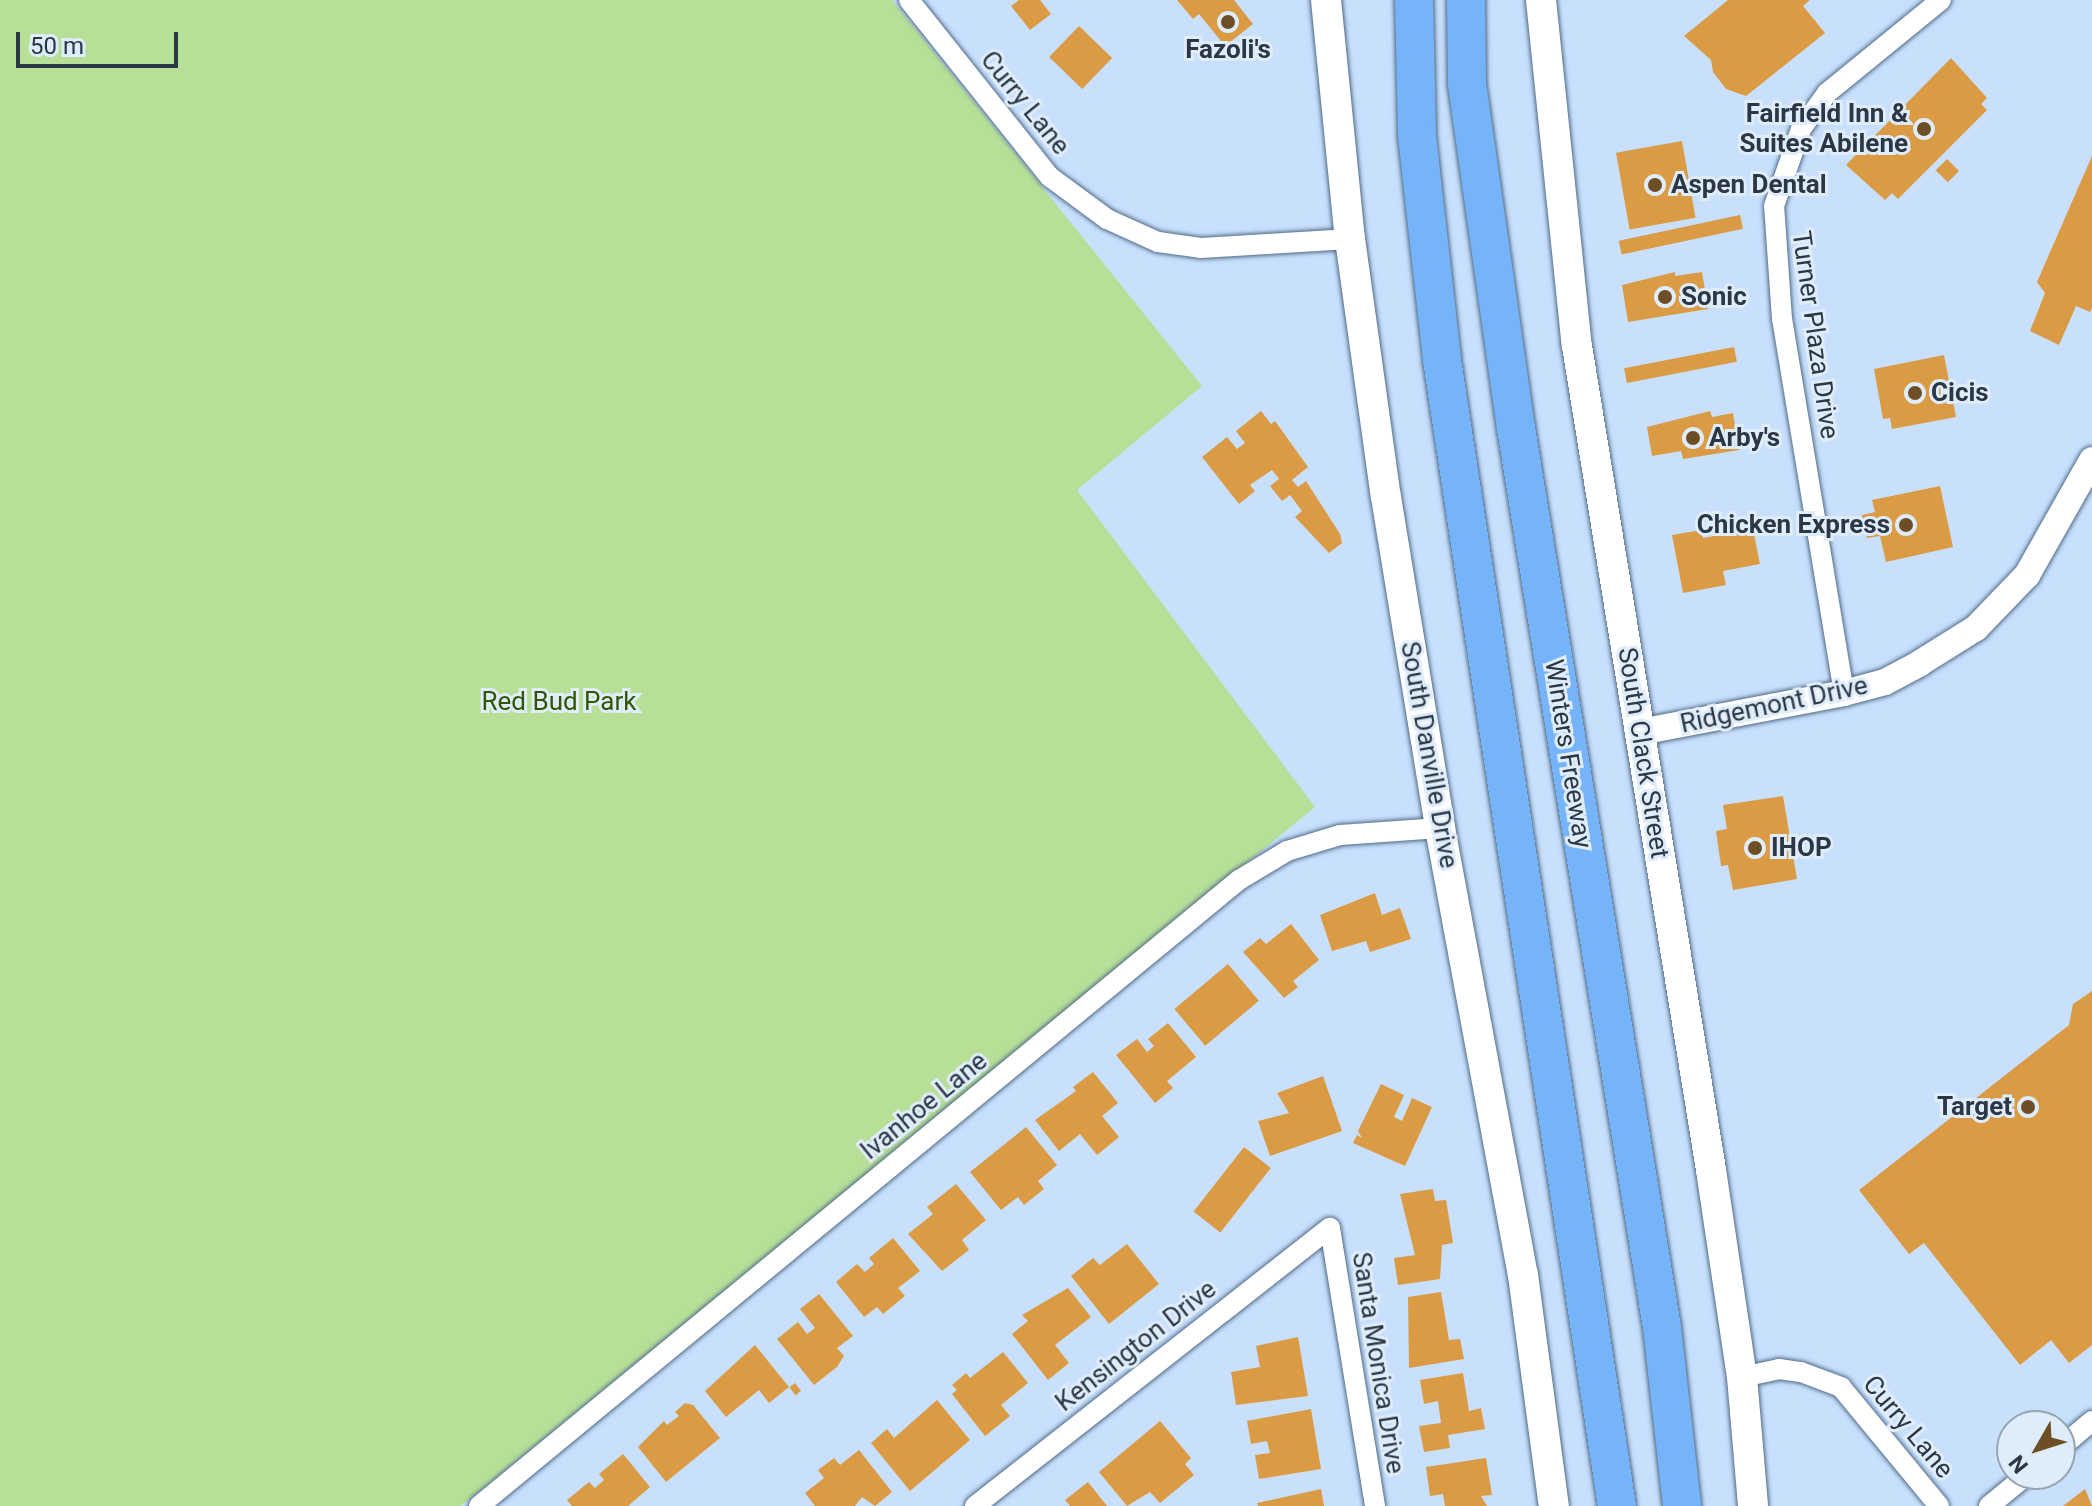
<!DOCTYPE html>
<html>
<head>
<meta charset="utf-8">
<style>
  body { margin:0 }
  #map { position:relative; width:2092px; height:1506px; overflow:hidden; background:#c8e0fc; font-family:Roboto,sans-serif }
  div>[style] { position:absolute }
  .green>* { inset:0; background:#b7df98 }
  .building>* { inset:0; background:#da9b44; transform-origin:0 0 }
  .roads { filter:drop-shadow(0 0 2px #506b89) drop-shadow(0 0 2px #506b89) }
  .minor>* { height:20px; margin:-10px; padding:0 10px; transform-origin:10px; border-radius:10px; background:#fff }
  .tertiary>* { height:26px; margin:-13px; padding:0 13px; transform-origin:13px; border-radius:13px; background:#fff }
  .secondary>* { height:30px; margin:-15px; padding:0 15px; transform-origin:15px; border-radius:15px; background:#fff }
  .motorway>* { height:38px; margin:-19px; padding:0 19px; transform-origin:19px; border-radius:19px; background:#76b4f9 }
  .dots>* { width:22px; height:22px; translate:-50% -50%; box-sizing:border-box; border:4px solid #dfecfa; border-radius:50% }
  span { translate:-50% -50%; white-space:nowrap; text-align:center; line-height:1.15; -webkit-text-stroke:6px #dfecfa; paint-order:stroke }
  .poi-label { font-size:26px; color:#2b3745; font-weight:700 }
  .right { translate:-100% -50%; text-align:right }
  .left { translate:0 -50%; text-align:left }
  .street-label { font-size:26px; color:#2b3745 }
  .park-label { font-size:26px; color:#315601 }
  .north { position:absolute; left:1996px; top:1410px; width:80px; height:80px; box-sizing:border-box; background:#dfecfa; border:2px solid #97a4b2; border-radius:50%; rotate:231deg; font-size:22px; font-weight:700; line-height:32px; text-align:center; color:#2b3745 }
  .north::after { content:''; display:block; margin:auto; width:28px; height:36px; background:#6e4f25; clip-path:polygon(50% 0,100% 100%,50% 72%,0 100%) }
  .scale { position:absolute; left:16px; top:32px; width:162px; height:36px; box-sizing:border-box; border:4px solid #2b3745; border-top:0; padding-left:10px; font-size:24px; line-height:28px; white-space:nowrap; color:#2b3745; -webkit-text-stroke:6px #dfecfa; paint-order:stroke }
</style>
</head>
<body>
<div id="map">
  <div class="green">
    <div style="clip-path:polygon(0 0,892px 0,1202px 386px,1077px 490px,1315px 807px,461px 1506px,0 1506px)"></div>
  </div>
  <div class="building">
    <div style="clip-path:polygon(1019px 0,1040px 0,1051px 14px,1030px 30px,1011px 6px)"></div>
    <div style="clip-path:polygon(1177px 0,1234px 0,1253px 24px,1225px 46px,1199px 14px,1193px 19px)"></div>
    <div style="clip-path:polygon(1728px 0,1810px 0,1803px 6px,1825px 33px,1746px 96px,1726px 89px,1713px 72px,1711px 60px,1684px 36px)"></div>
    <div style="left:1079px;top:26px;width:46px;height:43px;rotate:44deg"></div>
    <div style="clip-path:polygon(1951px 58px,1987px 98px,1981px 104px,1987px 110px,1898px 199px,1892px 193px,1885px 200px,1846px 165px)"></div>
    <div style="left:1682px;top:141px;width:78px;height:67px;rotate:80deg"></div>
    <div style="clip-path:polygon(2092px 156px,2092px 308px,2090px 312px,2076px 306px,2059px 345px,2030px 331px,2045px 293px,2037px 282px)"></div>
    <div style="left:1947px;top:159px;width:17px;height:16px;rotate:45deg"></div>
    <div style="left:1740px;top:215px;width:14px;height:124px;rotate:78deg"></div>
    <div style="clip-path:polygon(1675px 272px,1675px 276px,1702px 272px,1708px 309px,1628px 322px,1622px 285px)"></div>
    <div style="left:1734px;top:347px;width:15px;height:112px;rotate:79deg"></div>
    <div style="clip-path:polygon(1944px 355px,1956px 417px,1892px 429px,1890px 418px,1883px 419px,1874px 369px)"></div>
    <div style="clip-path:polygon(1261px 411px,1271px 424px,1275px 421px,1308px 467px,1292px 480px,1298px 487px,1306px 481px,1340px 534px,1342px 543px,1329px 553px,1295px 517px,1302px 511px,1290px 495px,1282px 501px,1270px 486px,1279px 479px,1272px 470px,1250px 485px,1255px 491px,1239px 504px,1202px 457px,1227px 437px,1237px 449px,1245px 443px,1236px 431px)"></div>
    <div style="clip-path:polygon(1710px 411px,1712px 417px,1733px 413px,1739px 450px,1683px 459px,1681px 451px,1652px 456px,1647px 427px)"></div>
    <div style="clip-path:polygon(1940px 486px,1953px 547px,1886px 562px,1880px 536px,1867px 538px,1862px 515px,1875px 512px,1872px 500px)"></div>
    <div style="clip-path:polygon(1753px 529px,1760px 564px,1723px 571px,1726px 585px,1683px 593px,1672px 535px,1701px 530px,1703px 538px)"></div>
    <div style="clip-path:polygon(1783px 796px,1797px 879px,1733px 890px,1728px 865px,1721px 866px,1716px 831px,1727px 829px,1723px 805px)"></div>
    <div style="clip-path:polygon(1375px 893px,1382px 915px,1400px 908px,1411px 939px,1370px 952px,1366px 941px,1332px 951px,1320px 915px)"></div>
    <div style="clip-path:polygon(1291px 924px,1319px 960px,1293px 981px,1298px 987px,1284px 998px,1243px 952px,1260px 938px,1266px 944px)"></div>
    <div style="left:1228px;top:964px;width:48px;height:70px;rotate:50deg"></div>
    <div style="clip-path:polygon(2092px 991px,2092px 1345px,2069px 1363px,2051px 1340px,2020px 1365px,1924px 1243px,1909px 1254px,1859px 1190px,2069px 1025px,2073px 1004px)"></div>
    <div style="clip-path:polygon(1168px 1023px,1196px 1057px,1167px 1081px,1173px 1088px,1155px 1103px,1116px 1055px,1137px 1039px,1147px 1052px,1154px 1046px,1148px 1039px)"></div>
    <div style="clip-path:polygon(1093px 1072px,1118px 1103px,1102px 1116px,1119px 1137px,1097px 1155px,1080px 1134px,1059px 1151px,1035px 1120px,1076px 1091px,1073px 1087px)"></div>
    <div style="clip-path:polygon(1323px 1076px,1342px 1131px,1270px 1156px,1258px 1121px,1289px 1113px,1277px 1093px)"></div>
    <div style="clip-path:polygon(1381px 1084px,1404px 1095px,1394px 1117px,1402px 1121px,1412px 1098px,1432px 1107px,1405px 1166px,1353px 1143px,1357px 1135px,1362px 1138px,1358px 1131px)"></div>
    <div style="clip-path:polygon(1026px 1127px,1057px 1165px,1038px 1181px,1044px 1189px,1024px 1205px,1018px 1197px,1001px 1210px,970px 1172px)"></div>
    <div style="left:1244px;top:1147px;width:34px;height:82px;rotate:38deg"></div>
    <div style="clip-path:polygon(956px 1184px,986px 1220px,962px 1240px,969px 1250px,942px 1271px,908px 1234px,933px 1214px,927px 1207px)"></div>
    <div style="clip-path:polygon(1433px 1189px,1435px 1201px,1446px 1200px,1453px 1243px,1442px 1245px,1440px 1279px,1398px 1285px,1394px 1258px,1415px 1255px,1400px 1194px)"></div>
    <div style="clip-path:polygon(893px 1238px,920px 1271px,898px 1288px,905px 1296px,883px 1314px,877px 1307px,864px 1317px,836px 1282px,857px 1264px,865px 1272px,874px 1264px,869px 1258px)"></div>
    <div style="clip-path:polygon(1127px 1244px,1159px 1284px,1109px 1324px,1071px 1276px,1093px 1258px,1100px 1265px)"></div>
    <div style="clip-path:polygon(1068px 1288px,1091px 1317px,1055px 1345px,1069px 1363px,1048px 1380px,1012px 1334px,1028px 1321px,1022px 1315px)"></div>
    <div style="clip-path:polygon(1441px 1292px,1449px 1340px,1460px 1339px,1464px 1359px,1409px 1368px,1408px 1297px)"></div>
    <div style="clip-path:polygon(819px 1294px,853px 1336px,837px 1348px,844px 1356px,837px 1367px,814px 1385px,777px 1339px,798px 1322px,807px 1334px,815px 1328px,800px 1309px)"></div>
    <div style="clip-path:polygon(1298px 1337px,1308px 1396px,1236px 1405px,1231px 1372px,1260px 1367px,1256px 1346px)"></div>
    <div style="clip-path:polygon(755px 1345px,789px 1387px,769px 1403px,759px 1390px,726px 1417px,705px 1391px)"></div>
    <div style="clip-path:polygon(1003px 1352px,1028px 1383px,1001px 1405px,1010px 1416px,985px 1436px,952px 1394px,957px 1390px,952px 1385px,966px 1373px,970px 1378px)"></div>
    <div style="clip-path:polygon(1463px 1373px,1469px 1411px,1481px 1408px,1485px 1429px,1448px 1435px,1450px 1448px,1424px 1452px,1419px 1426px,1441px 1423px,1438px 1401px,1424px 1404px,1420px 1380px)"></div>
    <div style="left:795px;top:1383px;width:10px;height:7px;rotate:53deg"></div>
    <div style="clip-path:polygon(937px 1400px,970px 1440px,910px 1491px,871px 1443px,887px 1429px,894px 1438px)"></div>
    <div style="clip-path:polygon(685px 1403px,693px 1405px,720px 1438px,666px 1482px,638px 1447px,664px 1421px,667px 1425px,679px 1416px,675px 1412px)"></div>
    <div style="clip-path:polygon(1311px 1409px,1321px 1469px,1259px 1479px,1255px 1455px,1270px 1453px,1267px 1441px,1251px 1444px,1247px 1421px)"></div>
    <div style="clip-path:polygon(1160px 1421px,1191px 1458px,1185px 1464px,1194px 1475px,1160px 1503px,1150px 1492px,1127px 1506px,1099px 1472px)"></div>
    <div style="clip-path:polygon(859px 1450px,892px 1492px,875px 1506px,862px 1497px,855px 1506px,815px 1506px,805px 1493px,824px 1478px,818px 1470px,834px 1458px,840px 1465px)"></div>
    <div style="clip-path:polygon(623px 1454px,650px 1487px,628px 1506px,572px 1506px,567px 1500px,589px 1482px,595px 1488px,604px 1480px,599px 1474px)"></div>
    <div style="clip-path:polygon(1486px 1458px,1492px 1495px,1481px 1496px,1487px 1506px,1445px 1506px,1443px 1494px,1430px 1496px,1426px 1467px)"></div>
    <div style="clip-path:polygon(1088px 1482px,1107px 1506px,1070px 1506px,1065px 1500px)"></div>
    <div style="clip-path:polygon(1321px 1489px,1324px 1506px,1258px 1506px,1257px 1503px)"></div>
    <div style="clip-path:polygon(2085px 1489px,2092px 1506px,2063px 1506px)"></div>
  </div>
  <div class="roads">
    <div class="minor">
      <div style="left:909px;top:0;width:226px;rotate:51.5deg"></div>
      <div style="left:1050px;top:177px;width:71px;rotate:36.4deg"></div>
      <div style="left:1107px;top:219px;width:56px;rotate:24.3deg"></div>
      <div style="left:1158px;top:242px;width:43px;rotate:7.9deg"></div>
      <div style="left:1201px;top:248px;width:149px;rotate:-3.5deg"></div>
      <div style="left:1844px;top:693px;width:379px;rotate:-99.4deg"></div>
      <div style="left:1782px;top:319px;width:113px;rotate:-94deg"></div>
      <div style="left:1774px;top:206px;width:82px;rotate:-70.7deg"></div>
      <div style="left:1801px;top:129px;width:44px;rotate:-54.2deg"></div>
      <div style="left:1827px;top:93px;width:147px;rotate:-39.2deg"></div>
      <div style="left:1742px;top:1377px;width:38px;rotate:-12deg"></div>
      <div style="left:1779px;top:1369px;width:22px;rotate:8deg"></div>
      <div style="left:1801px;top:1372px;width:43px;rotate:20.6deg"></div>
      <div style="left:1841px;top:1387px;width:154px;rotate:50.5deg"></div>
      <div style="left:2060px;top:1448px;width:42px;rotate:-40.2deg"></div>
      <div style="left:479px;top:1506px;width:985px;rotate:-39.48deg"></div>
      <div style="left:1239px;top:880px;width:56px;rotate:-31.1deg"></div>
      <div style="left:1287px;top:851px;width:55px;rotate:-16.8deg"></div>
      <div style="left:1340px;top:835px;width:100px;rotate:-4deg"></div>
      <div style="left:975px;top:1506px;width:451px;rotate:-38.1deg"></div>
      <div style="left:1330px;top:1228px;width:282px;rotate:80.8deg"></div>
      <div style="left:1989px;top:1506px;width:50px;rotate:-39.4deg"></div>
    </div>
    <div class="tertiary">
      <div style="left:1640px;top:732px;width:208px;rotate:-10.8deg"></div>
      <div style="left:1844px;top:693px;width:42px;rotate:-15deg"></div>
      <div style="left:1885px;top:682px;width:40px;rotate:-28deg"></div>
      <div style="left:1920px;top:663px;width:66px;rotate:-32deg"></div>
      <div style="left:1976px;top:628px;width:74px;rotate:-46.1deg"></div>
      <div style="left:2027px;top:575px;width:132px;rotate:-60.5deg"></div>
    </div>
    <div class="secondary">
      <div style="left:1326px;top:0;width:240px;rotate:84.3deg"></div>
      <div style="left:1350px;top:239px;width:260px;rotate:82.1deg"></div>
      <div style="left:1386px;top:497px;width:335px;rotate:80.7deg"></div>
      <div style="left:1440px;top:828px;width:455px;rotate:79.5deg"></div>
      <div style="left:1523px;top:1275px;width:233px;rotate:82.4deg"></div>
      <div style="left:1541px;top:0;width:348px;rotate:84.1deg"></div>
      <div style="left:1577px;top:346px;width:835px;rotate:80.76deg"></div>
      <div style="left:1711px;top:1170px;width:209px;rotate:81.5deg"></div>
      <div style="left:1742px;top:1377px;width:129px;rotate:85.1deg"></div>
    </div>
    <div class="motorway">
      <div style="left:1414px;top:0;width:136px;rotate:88.7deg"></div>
      <div style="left:1417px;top:136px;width:225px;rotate:83.6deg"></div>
      <div style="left:1442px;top:360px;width:1159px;rotate:81.32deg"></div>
      <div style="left:1466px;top:0;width:84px;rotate:89.3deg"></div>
      <div style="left:1467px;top:84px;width:347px;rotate:81.9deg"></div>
      <div style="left:1516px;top:428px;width:911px;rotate:80.78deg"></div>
      <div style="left:1662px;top:1327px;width:180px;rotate:83.6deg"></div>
    </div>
  </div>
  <div class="dots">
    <div style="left:1228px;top:22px;background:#6e4f25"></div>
    <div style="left:1924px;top:129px;background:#6e4f25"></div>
    <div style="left:1655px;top:185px;background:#6e4f25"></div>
    <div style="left:1665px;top:297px;background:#6e4f25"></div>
    <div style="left:1915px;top:393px;background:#6e4f25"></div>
    <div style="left:1693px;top:438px;background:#6e4f25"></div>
    <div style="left:1906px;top:525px;background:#6e4f25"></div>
    <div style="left:1755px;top:848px;background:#6e4f25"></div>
    <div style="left:2028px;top:1107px;background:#6e4f25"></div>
  </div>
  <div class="poi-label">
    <span style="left:1228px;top:50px">Fazoli's</span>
    <span class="right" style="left:1908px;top:129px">Fairfield Inn &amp;<br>Suites Abilene</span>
    <span class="left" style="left:1671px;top:185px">Aspen Dental</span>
    <span class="left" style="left:1681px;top:297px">Sonic</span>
    <span class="left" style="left:1931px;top:393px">Cicis</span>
    <span class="left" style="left:1709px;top:438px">Arby's</span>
    <span class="right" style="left:1890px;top:525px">Chicken Express</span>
    <span class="left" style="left:1771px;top:848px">IHOP</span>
    <span class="right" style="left:2012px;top:1107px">Target</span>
  </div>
  <div class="street-label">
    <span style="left:1025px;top:103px;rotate:51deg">Curry Lane</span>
    <span style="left:1815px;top:335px;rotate:82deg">Turner Plaza Drive</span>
    <span style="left:1774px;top:705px;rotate:-12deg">Ridgemont Drive</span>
    <span style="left:1643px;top:753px;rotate:81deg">South Clack Street</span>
    <span style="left:1568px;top:754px;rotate:81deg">Winters Freeway</span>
    <span style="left:1429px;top:755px;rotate:80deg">South Danville Drive</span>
    <span style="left:924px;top:1106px;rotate:-39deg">Ivanhoe Lane</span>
    <span style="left:1136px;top:1346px;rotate:-38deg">Kensington Drive</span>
    <span style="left:1378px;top:1363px;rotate:81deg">Santa Monica Drive</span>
    <span style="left:1908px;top:1427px;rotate:50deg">Curry Lane</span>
  </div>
  <div class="park-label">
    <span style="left:559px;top:702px">Red Bud Park</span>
  </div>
  <div class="north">N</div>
  <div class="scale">50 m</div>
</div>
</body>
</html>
